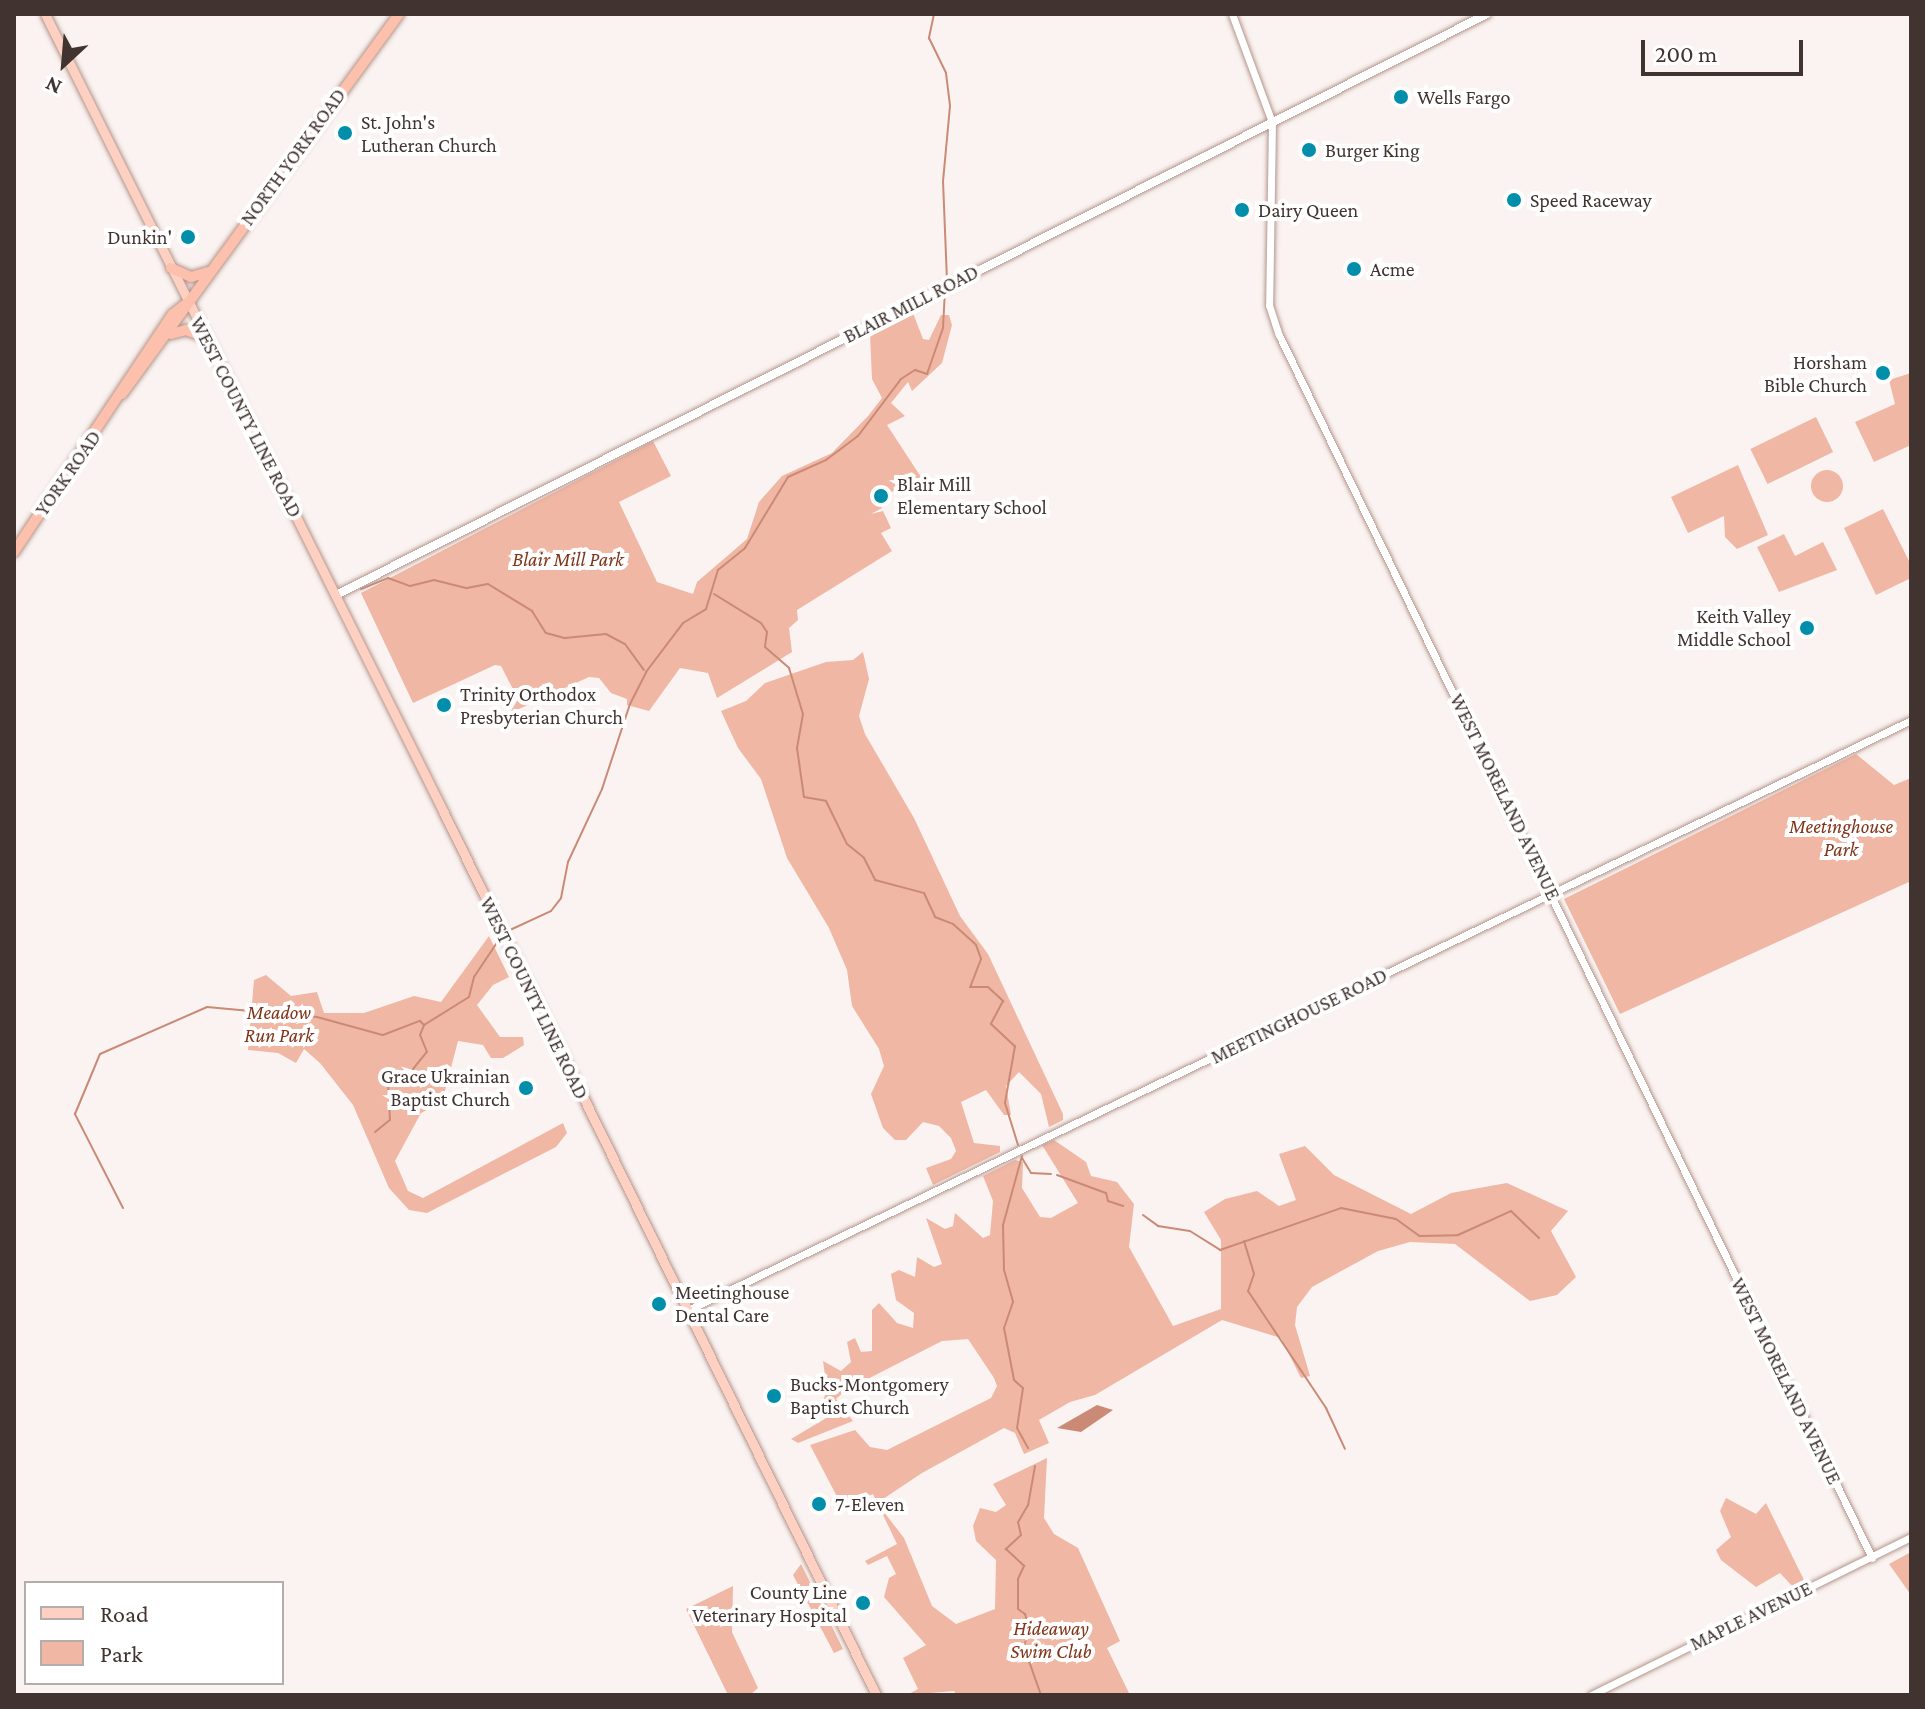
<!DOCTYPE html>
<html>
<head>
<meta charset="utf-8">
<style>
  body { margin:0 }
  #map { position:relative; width:1925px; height:1709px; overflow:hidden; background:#faf3f1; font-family:"Crimson Pro",serif }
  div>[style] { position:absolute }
  .green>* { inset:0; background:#f0b7a4; transform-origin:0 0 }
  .round { border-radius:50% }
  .water>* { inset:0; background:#ca8a75 }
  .stream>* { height:2px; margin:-1px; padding:0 1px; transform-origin:1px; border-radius:1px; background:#ca8a75 }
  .roads { filter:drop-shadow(0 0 2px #b4958b) drop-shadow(0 0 2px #b4958b) }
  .tertiary>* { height:7px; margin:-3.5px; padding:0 3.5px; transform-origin:3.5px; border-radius:3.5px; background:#fff }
  .secondary>* { height:8px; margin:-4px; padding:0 4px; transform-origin:4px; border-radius:4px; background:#fff }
  .primary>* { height:9px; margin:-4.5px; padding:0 4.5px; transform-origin:4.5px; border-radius:4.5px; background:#fdd0c1 }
  .trunk>* { height:10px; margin:-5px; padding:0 5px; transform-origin:5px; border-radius:5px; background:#fcc0ac }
  .dots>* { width:22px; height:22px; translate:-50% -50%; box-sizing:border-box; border:4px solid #fff; border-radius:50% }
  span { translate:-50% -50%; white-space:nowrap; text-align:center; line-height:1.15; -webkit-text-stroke:8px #fff; paint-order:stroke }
  .poi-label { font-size:20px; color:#413430 }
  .left { translate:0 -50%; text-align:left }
  .right { translate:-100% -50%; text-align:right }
  .street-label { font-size:20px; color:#413430 }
  .park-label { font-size:20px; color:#813419; font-style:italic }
  .frame { position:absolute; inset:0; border:16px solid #413430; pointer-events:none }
  .legend { position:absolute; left:24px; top:1581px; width:260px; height:104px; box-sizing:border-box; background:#fff; border:2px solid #b3aeac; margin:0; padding:10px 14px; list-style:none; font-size:24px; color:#413430 }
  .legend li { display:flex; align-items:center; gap:16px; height:40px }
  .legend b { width:40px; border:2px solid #b3aeac }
  .north { position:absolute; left:24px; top:24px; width:80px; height:80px; -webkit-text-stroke:6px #fff; paint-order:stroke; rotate:206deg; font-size:22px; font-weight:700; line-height:32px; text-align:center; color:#413430 }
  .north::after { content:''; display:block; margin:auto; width:28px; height:36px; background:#413430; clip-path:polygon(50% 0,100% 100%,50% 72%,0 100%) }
  .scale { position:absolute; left:1641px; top:40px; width:162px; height:36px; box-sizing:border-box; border:4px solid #413430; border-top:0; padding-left:10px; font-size:24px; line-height:28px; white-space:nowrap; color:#413430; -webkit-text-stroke:6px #fff; paint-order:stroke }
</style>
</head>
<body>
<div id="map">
  <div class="green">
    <div style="clip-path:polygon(913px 313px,923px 339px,929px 340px,941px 315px,949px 315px,952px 325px,942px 363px,912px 391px,908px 382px,891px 403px,905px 416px,887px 425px,921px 477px,877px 499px,882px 508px,871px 514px,883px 511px,891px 528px,881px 533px,892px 551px,797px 610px,798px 620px,789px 628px,792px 652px,717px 698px,708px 673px,680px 668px,649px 711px,627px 705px,627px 699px,611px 693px,599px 678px,589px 677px,510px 713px,518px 699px,501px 666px,495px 665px,413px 703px,361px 593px,653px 441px,671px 476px,619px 502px,657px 582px,693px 594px,697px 582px,747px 539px,759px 502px,782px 476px,832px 453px,868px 416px,882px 398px,872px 379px,870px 334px)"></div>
    <div style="clip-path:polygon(1911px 373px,1911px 445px,1874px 462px,1855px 422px,1895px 404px,1889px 380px)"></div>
    <div style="left:1816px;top:417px;width:39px;height:73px;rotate:64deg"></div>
    <div style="clip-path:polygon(1738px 465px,1768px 535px,1737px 549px,1725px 537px,1724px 516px,1688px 533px,1671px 497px)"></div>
    <div class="round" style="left:1811px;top:470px;width:32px;height:32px"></div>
    <div style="clip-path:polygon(1883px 509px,1911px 565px,1911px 578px,1876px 595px,1844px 528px)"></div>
    <div style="clip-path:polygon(1784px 534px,1795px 556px,1823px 542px,1837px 570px,1779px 592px,1757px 547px)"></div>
    <div style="clip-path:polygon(863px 652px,869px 679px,859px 716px,865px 734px,914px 818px,960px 916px,988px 954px,1063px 1114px,1063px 1120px,1049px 1127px,1041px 1094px,1019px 1072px,1006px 1086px,1011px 1115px,1004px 1115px,986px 1090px,961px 1102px,974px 1143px,1000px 1146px,1000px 1152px,933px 1185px,926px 1168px,951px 1159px,956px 1151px,951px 1138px,939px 1126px,923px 1122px,906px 1140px,895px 1140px,883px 1128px,871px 1094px,884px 1066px,879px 1049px,852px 1006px,847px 970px,829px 928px,787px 858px,761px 779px,738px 748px,721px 711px,746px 701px,765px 683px,826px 662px,853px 660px)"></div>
    <div style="clip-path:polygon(1856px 754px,1894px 785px,1911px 778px,1911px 881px,1620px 1014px,1564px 899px)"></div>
    <div style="clip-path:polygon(489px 936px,509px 977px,493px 985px,477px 1005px,500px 1037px,523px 1037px,524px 1045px,503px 1058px,491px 1058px,483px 1045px,458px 1041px,442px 1102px,421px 1113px,395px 1161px,408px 1191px,423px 1198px,563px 1123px,567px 1133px,556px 1147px,427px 1213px,409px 1210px,389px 1188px,353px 1105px,320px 1063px,304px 1049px,296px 1063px,278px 1053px,248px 1050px,254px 980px,266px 975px,291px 996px,317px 992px,324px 1013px,364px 1013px,414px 996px,441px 1002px)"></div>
    <div style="clip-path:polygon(1054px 1140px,1086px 1162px,1091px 1176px,1117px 1182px,1134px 1204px,1129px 1247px,1173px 1326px,1221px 1309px,1221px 1240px,1204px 1212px,1225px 1199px,1257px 1191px,1279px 1206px,1296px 1200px,1279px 1154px,1305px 1146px,1334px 1175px,1411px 1214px,1451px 1193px,1507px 1183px,1568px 1211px,1551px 1231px,1576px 1277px,1557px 1295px,1530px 1301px,1455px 1244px,1410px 1242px,1378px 1251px,1312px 1287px,1297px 1307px,1295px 1325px,1310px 1376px,1301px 1378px,1281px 1338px,1222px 1320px,1095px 1395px,1070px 1402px,1039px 1420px,1049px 1443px,1024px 1454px,1015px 1433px,1004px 1428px,922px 1473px,877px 1503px,904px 1538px,932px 1606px,956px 1624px,995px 1609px,996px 1560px,976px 1541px,973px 1526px,980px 1508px,996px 1512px,1006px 1505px,993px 1484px,1047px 1458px,1044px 1518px,1054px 1534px,1078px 1548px,1120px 1641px,1107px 1648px,1130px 1695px,956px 1695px,954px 1691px,907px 1695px,918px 1689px,903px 1658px,926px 1645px,884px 1597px,889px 1578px,896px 1574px,887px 1556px,868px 1565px,865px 1561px,897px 1544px,873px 1494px,843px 1508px,810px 1445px,855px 1430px,870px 1447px,887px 1450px,991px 1398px,997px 1386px,994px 1378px,968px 1339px,942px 1341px,846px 1390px,836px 1399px,853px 1421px,798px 1443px,791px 1439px,833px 1414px,823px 1401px,827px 1390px,823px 1361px,841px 1371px,851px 1362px,847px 1342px,855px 1338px,861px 1352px,872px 1351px,872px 1310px,879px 1303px,897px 1323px,913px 1328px,914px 1313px,896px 1300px,891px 1274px,899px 1270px,915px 1277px,917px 1257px,934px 1267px,942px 1264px,926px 1218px,945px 1229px,953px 1226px,955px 1213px,983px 1238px,990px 1235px,993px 1201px,983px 1176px,1015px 1160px,1023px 1162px,1022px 1188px,1040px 1217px,1051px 1218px,1078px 1203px,1042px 1145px)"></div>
    <div style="clip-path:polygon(1726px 1498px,1756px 1514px,1766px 1503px,1806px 1584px,1795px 1589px,1780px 1573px,1756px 1587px,1721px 1560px,1716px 1550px,1731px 1537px,1720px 1511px)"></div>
    <div style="clip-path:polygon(1911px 1552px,1911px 1595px,1889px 1564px)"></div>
    <div style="clip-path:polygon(801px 1564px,843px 1649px,834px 1653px,793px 1575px)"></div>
    <div style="clip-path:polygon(733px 1586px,732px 1632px,758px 1688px,750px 1695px,728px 1695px,686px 1609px)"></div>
  </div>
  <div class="water">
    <div style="clip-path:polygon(1097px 1405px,1113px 1410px,1081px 1432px,1057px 1428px)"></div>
  </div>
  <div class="stream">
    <div style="left:934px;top:14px;width:25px;rotate:102deg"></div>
    <div style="left:929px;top:38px;width:39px;rotate:64deg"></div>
    <div style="left:946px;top:73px;width:33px;rotate:83deg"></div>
    <div style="left:950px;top:106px;width:75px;rotate:95.3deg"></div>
    <div style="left:943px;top:181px;width:101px;rotate:87.7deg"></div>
    <div style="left:361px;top:589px;width:29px;rotate:-22deg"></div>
    <div style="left:388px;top:578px;width:23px;rotate:20deg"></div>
    <div style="left:410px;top:586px;width:25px;rotate:-14deg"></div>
    <div style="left:434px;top:580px;width:34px;rotate:14deg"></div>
    <div style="left:467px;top:588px;width:21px;rotate:-11deg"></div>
    <div style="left:488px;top:584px;width:52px;rotate:31.5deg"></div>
    <div style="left:532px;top:611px;width:26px;rotate:58deg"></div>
    <div style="left:546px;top:633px;width:20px;rotate:15deg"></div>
    <div style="left:565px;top:638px;width:41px;rotate:-5.6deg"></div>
    <div style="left:606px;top:634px;width:21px;rotate:28deg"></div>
    <div style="left:625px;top:644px;width:32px;rotate:54deg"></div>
    <div style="left:714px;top:594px;width:55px;rotate:31.7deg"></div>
    <div style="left:761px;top:623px;width:11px;rotate:56deg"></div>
    <div style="left:767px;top:632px;width:15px;rotate:98deg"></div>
    <div style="left:765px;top:647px;width:32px;rotate:41deg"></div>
    <div style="left:789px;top:668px;width:48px;rotate:73.1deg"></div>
    <div style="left:803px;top:714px;width:35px;rotate:100deg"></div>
    <div style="left:797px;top:748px;width:49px;rotate:81.9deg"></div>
    <div style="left:804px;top:797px;width:22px;rotate:10deg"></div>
    <div style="left:826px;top:801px;width:48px;rotate:64deg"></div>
    <div style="left:847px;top:844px;width:22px;rotate:39deg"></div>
    <div style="left:864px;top:858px;width:25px;rotate:63deg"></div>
    <div style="left:875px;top:880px;width:51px;rotate:14.9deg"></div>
    <div style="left:924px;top:893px;width:26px;rotate:65deg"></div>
    <div style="left:935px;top:917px;width:19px;rotate:21deg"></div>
    <div style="left:953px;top:924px;width:31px;rotate:42deg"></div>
    <div style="left:976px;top:945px;width:15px;rotate:70deg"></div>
    <div style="left:981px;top:959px;width:30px;rotate:111deg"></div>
    <div style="left:970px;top:987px;width:18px"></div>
    <div style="left:988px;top:987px;width:21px;rotate:43deg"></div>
    <div style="left:1003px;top:1001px;width:26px;rotate:118deg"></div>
    <div style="left:991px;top:1024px;width:33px;rotate:43deg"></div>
    <div style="left:1015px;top:1046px;width:58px;rotate:100deg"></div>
    <div style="left:1005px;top:1103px;width:44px;rotate:72.8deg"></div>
    <div style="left:510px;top:930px;width:45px;rotate:-24.9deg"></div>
    <div style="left:551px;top:911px;width:16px;rotate:-52deg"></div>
    <div style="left:561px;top:898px;width:37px;rotate:-79deg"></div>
    <div style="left:568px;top:862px;width:81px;rotate:-65deg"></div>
    <div style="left:602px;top:789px;width:89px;rotate:-71.8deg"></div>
    <div style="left:630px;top:704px;width:36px;rotate:-63deg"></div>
    <div style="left:646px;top:672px;width:61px;rotate:-52.9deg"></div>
    <div style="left:683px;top:623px;width:27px;rotate:-31deg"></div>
    <div style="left:706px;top:609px;width:41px;rotate:-72.9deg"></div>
    <div style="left:718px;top:570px;width:35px;rotate:-39deg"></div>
    <div style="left:745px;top:548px;width:83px;rotate:-58.8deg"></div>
    <div style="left:788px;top:477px;width:42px;rotate:-24.1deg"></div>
    <div style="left:826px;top:460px;width:40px;rotate:-37deg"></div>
    <div style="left:858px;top:436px;width:71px;rotate:-53deg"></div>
    <div style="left:901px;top:379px;width:17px;rotate:-33deg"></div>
    <div style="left:915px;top:370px;width:13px;rotate:18deg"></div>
    <div style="left:927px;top:374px;width:49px;rotate:-70.8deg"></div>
    <div style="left:943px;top:328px;width:35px;rotate:-87deg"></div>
    <div style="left:375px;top:1132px;width:19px;rotate:-39deg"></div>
    <div style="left:390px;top:1120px;width:36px;rotate:-93deg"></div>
    <div style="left:388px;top:1084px;width:23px;rotate:-25deg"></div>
    <div style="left:409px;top:1074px;width:28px;rotate:-51deg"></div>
    <div style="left:427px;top:1052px;width:18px;rotate:-112deg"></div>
    <div style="left:420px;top:1035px;width:11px;rotate:-68deg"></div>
    <div style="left:424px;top:1025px;width:53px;rotate:-31.9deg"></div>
    <div style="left:469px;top:997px;width:21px;rotate:-76deg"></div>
    <div style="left:474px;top:977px;width:43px;rotate:-56.3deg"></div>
    <div style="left:1022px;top:1156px;width:72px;rotate:105.4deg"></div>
    <div style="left:1003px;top:1225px;width:45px;rotate:88.7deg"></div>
    <div style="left:1004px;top:1270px;width:33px;rotate:74deg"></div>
    <div style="left:1013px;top:1302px;width:28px;rotate:109deg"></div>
    <div style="left:1004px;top:1328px;width:53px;rotate:79.1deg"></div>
    <div style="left:1014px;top:1380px;width:12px;rotate:42deg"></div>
    <div style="left:1023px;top:1388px;width:40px;rotate:98.5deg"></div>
    <div style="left:1017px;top:1428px;width:23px;rotate:61deg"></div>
    <div style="left:1022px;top:1158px;width:17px;rotate:59deg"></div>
    <div style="left:1031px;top:1173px;width:20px;rotate:3deg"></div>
    <div style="left:1057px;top:1175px;width:52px;rotate:20.2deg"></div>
    <div style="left:1106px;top:1193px;width:8px;rotate:76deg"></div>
    <div style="left:1108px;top:1201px;width:16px;rotate:18deg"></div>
    <div style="left:123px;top:1208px;width:106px;rotate:-117.1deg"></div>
    <div style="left:75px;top:1114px;width:65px;rotate:-67.4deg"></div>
    <div style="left:100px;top:1054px;width:117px;rotate:-23.7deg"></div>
    <div style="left:207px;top:1007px;width:110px;rotate:5.2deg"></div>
    <div style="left:317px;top:1017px;width:68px;rotate:15.3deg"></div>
    <div style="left:383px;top:1035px;width:40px;rotate:-21deg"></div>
    <div style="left:420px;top:1021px;width:6px;rotate:45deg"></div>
    <div style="left:1143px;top:1215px;width:19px;rotate:36deg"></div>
    <div style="left:1158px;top:1226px;width:32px;rotate:9deg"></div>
    <div style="left:1190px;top:1231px;width:36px;rotate:32deg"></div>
    <div style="left:1220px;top:1250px;width:128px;rotate:-19.1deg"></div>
    <div style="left:1341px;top:1208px;width:56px;rotate:11.3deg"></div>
    <div style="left:1396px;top:1219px;width:29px;rotate:36deg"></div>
    <div style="left:1419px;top:1236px;width:39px;rotate:-1deg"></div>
    <div style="left:1458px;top:1235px;width:58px;rotate:-24.4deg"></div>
    <div style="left:1511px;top:1211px;width:39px;rotate:44deg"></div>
    <div style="left:1244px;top:1241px;width:34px;rotate:73deg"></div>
    <div style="left:1254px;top:1274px;width:18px;rotate:109deg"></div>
    <div style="left:1248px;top:1291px;width:141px;rotate:56.3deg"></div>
    <div style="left:1326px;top:1408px;width:45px;rotate:65.1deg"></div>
    <div style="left:1035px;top:1466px;width:40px;rotate:100deg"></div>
    <div style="left:1028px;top:1505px;width:20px;rotate:120deg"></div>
    <div style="left:1018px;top:1522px;width:13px;rotate:77deg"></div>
    <div style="left:1021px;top:1535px;width:21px;rotate:137deg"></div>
    <div style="left:1006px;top:1549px;width:25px;rotate:43deg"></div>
    <div style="left:1024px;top:1566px;width:14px;rotate:115deg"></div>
    <div style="left:1018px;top:1579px;width:30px;rotate:90deg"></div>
    <div style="left:1018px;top:1609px;width:9px;rotate:36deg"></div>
    <div style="left:1025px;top:1614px;width:16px;rotate:75deg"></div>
    <div style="left:1029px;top:1629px;width:19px;rotate:106deg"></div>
    <div style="left:1024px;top:1647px;width:51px;rotate:70.5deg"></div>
  </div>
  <div class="roads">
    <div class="tertiary">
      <div style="left:1232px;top:14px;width:115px;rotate:69.7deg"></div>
      <div style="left:1272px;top:122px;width:183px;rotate:90.9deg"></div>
      <div style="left:1269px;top:305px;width:32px;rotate:72deg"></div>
      <div style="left:1279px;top:335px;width:1359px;rotate:64.13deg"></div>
      <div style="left:686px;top:1311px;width:1360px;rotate:-25.75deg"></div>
      <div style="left:1591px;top:1695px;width:357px;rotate:-26.3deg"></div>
    </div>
    <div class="secondary">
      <div style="left:336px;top:595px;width:1289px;rotate:-26.78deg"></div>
    </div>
    <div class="primary">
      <div style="left:45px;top:14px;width:893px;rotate:63.46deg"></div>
      <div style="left:444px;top:813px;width:982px;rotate:63.9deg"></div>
    </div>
    <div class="trunk">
      <div style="left:171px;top:268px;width:22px;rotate:24deg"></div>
      <div style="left:191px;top:277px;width:18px;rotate:-16deg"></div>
      <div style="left:171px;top:334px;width:16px;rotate:-15deg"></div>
      <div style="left:186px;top:330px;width:20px;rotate:20deg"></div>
      <div style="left:122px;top:394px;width:470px;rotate:-53.9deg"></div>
      <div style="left:14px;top:552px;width:286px;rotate:-56.3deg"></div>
      <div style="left:173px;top:314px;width:18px;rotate:-38deg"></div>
    </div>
  </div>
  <div class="dots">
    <div style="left:1401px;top:97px;background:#018eab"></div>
    <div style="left:345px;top:133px;background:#018eab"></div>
    <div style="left:1309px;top:150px;background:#018eab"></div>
    <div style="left:1514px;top:200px;background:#018eab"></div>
    <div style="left:1242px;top:210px;background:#018eab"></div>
    <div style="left:188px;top:237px;background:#018eab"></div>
    <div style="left:1354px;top:269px;background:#018eab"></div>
    <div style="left:1883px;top:373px;background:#018eab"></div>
    <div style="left:881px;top:496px;background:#018eab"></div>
    <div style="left:1807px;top:628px;background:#018eab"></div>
    <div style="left:444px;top:705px;background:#018eab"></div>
    <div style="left:526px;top:1088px;background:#018eab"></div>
    <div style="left:659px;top:1304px;background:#018eab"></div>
    <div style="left:774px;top:1396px;background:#018eab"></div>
    <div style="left:819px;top:1504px;background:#018eab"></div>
    <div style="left:863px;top:1603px;background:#018eab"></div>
  </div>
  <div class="poi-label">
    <span class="left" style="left:1417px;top:97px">Wells Fargo</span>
    <span class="left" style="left:361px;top:134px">St. John's<br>Lutheran Church</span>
    <span class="left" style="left:1325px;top:150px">Burger King</span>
    <span class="left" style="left:1530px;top:200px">Speed Raceway</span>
    <span class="left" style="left:1258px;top:210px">Dairy Queen</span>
    <span class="right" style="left:172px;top:237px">Dunkin'</span>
    <span class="left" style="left:1370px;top:269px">Acme</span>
    <span class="right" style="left:1867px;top:374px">Horsham<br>Bible Church</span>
    <span class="left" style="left:897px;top:496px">Blair Mill<br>Elementary School</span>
    <span class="right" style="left:1791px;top:628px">Keith Valley<br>Middle School</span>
    <span class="left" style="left:460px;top:706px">Trinity Orthodox<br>Presbyterian Church</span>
    <span class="right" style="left:510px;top:1088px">Grace Ukrainian<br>Baptist Church</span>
    <span class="left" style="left:675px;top:1304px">Meetinghouse<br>Dental Care</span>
    <span class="left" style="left:790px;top:1396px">Bucks-Montgomery<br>Baptist Church</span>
    <span class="left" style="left:835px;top:1504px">7-Eleven</span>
    <span class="right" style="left:847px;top:1604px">County Line<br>Veterinary Hospital</span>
  </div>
  <div class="street-label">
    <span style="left:293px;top:157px;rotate:-54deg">NORTH YORK ROAD</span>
    <span style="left:911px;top:304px;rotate:-27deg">BLAIR MILL ROAD</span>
    <span style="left:246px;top:417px;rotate:63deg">WEST COUNTY LINE ROAD</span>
    <span style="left:68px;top:473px;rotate:-55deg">YORK ROAD</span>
    <span style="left:1505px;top:797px;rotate:64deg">WEST MORELAND AVENUE</span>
    <span style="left:534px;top:998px;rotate:64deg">WEST COUNTY LINE ROAD</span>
    <span style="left:1299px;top:1016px;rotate:-26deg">MEETINGHOUSE ROAD</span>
    <span style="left:1786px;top:1381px;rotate:64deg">WEST MORELAND AVENUE</span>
    <span style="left:1751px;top:1616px;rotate:-26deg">MAPLE AVENUE</span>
  </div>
  <div class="park-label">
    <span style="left:568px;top:559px">Blair Mill Park</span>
    <span style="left:1841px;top:838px">Meetinghouse<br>Park</span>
    <span style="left:279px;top:1024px">Meadow<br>Run Park</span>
    <span style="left:1051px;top:1640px">Hideaway<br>Swim Club</span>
  </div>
  <div class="frame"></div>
  <ul class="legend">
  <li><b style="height:10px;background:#fdd0c1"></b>Road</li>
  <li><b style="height:22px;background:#f0b7a4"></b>Park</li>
  </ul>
  <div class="north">N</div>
  <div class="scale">200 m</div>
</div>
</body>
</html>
